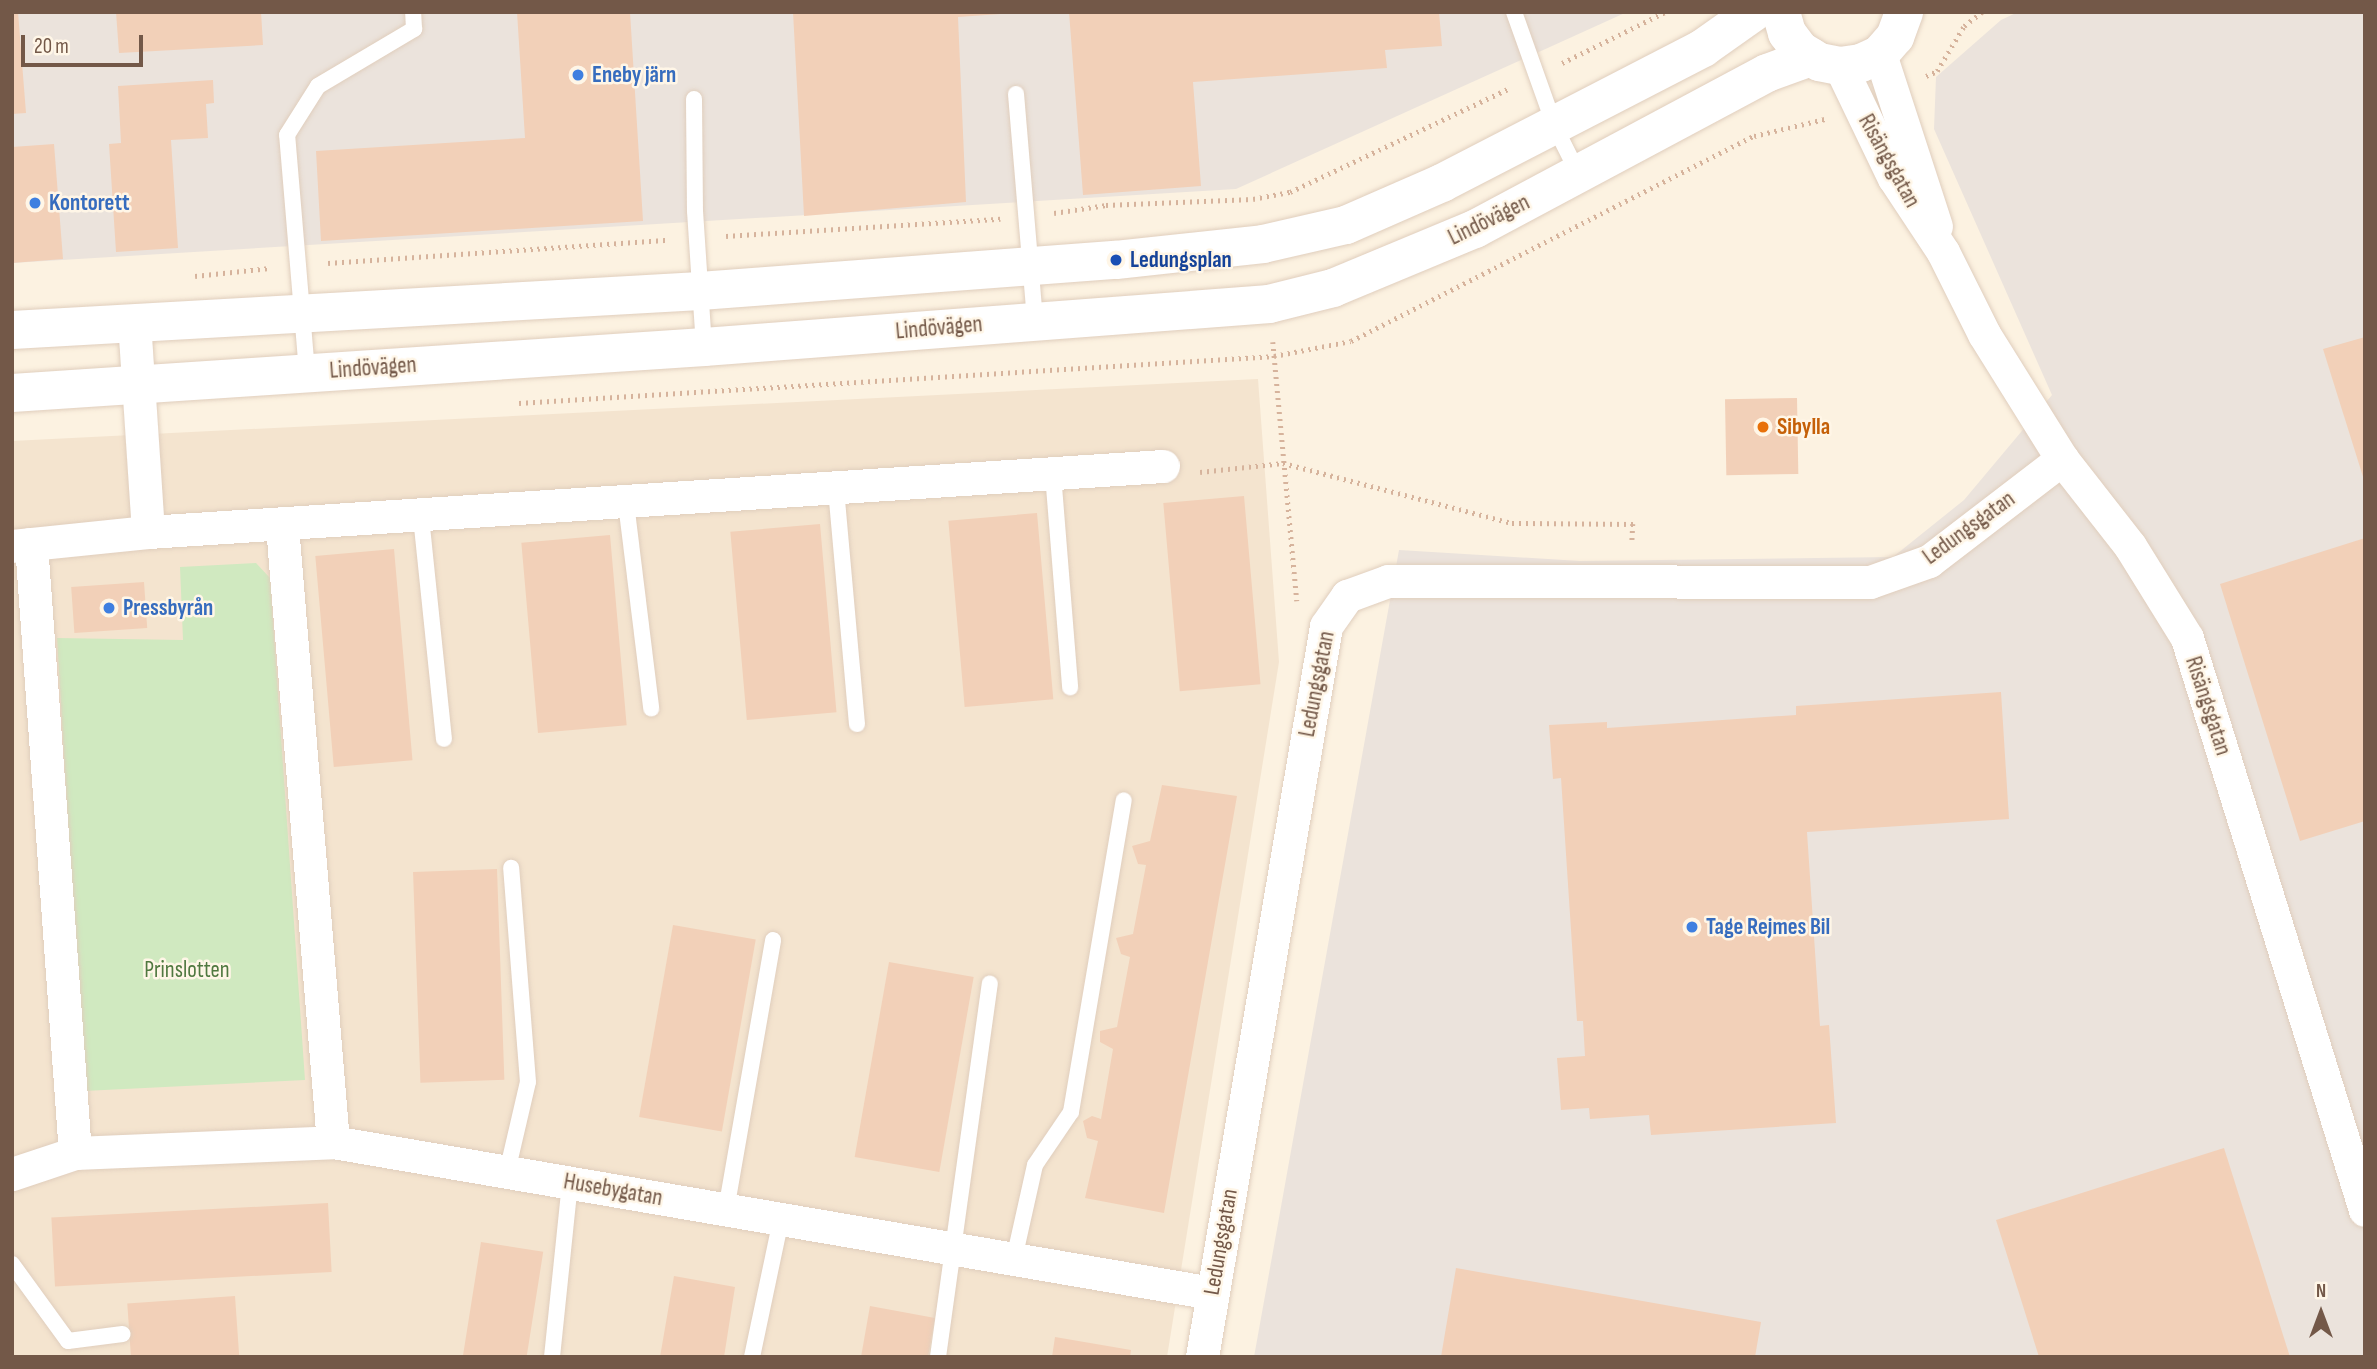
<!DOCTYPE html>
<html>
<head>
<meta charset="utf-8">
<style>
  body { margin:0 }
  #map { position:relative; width:2377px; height:1369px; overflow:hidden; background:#fcf2e1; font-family:"Sofia Sans Condensed",sans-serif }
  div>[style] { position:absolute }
  .residential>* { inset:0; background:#f4e4cf }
  .industrial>* { inset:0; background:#ebe3dc }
  .green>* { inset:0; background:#d0e9c0 }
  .building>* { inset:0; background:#f2d0b8; transform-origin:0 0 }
  .path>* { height:4.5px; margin-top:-2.25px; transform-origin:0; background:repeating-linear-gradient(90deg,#d6b39c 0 2px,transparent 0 7px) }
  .roads { filter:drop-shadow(0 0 2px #e0cebd) drop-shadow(0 0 2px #e0cebd) }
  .service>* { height:16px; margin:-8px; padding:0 8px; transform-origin:8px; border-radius:8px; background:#fff }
  .minor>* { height:33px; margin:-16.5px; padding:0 16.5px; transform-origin:16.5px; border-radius:16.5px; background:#fff }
  .secondary>* { height:38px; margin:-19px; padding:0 19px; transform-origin:19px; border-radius:19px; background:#fff }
  .dots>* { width:19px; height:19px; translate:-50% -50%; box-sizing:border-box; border:4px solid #fff6e7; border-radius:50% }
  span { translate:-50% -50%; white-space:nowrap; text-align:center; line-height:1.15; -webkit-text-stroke:5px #fff6e7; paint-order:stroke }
  .shop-label { font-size:23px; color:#366cbe; font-weight:700 }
  .left { translate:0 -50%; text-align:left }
  .street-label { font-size:23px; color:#735848 }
  .transit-label { font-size:23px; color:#164399; font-weight:700 }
  .food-label { font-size:23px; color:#c56008; font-weight:700 }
  .park-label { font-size:23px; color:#507940 }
  .frame { position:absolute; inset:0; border:14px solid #735848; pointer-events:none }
  .north { position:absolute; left:2286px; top:1278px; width:70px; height:70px; -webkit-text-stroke:5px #fff6e7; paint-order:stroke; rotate:0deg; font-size:19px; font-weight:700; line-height:28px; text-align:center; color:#735848 }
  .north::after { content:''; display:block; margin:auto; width:24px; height:32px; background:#735848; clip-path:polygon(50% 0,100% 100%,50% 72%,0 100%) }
  .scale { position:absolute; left:21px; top:35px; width:122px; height:32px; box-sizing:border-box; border:4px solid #735848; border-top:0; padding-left:9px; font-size:21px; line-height:24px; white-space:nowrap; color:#735848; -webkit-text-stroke:5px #fff6e7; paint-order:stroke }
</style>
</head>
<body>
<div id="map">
  <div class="residential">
    <div style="clip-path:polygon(1258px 379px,1279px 662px,1167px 1357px,12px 1357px,12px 441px)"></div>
  </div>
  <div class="industrial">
    <div style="clip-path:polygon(12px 12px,1627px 12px,1236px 189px,12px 263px)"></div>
    <div style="clip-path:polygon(2018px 12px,2365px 12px,2365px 1357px,1254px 1357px,1399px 550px,1580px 561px,1893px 557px,1964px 500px,2052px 395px,1934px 129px,1936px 77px,2001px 20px)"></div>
  </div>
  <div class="green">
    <div style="clip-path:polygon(256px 563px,270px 578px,305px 1080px,84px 1091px,57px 638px,183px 640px,180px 567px)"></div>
  </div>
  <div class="building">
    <div style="clip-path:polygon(12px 12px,18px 12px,26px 113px,12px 114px)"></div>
    <div style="clip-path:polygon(116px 12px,261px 12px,263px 45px,119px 53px)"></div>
    <div style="clip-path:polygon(517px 12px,630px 12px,643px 221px,321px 241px,316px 151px,525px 138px)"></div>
    <div style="clip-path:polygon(793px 12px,1030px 12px,958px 17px,966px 202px,804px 216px)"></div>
    <div style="clip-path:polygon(1069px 12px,1439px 12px,1442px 46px,1385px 50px,1387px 68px,1193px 82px,1201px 186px,1083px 195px)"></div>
    <div style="clip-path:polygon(213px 80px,214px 103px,206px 104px,208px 138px,171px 140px,178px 248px,116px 252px,109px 144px,121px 143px,118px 86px)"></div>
    <div style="clip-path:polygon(54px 144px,63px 259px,12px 263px,12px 147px)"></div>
    <div style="clip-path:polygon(2365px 337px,2365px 480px,2364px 480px,2323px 349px)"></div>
    <div style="left:1797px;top:398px;width:76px;height:72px;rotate:89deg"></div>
    <div style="left:1244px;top:496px;width:189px;height:81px;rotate:85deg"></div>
    <div style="left:1037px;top:513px;width:187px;height:89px;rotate:85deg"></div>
    <div style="left:820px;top:524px;width:189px;height:90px;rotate:85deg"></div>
    <div style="left:610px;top:535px;width:191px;height:89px;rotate:85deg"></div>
    <div style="clip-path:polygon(2365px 538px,2365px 821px,2300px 841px,2220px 584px)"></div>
    <div style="left:394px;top:549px;width:212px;height:79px;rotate:85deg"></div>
    <div style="left:144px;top:582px;width:46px;height:73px;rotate:86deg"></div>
    <div style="clip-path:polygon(2001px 692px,2009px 819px,1807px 832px,1820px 1026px,1829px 1025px,1836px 1123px,1651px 1135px,1649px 1115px,1590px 1119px,1589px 1108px,1561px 1110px,1557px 1058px,1585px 1056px,1583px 1021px,1577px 1021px,1561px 778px,1553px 779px,1549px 725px,1607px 722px,1607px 728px,1796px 715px,1796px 706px)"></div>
    <div style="clip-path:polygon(1162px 785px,1237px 796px,1164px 1213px,1085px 1198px,1098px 1141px,1087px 1138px,1083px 1121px,1092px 1116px,1101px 1119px,1113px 1049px,1100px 1042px,1100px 1031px,1117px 1027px,1130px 957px,1121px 954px,1116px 938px,1133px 934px,1146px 865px,1138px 864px,1132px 846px,1150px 841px)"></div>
    <div style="left:497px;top:869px;width:211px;height:84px;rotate:88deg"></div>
    <div style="left:673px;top:925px;width:84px;height:195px;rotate:10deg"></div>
    <div style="left:889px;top:962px;width:86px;height:198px;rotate:10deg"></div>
    <div style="clip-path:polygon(2224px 1148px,2290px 1357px,2039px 1357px,1996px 1220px)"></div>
    <div style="left:328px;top:1203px;width:69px;height:277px;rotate:87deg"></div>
    <div style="left:481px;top:1242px;width:63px;height:117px;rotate:9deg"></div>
    <div style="clip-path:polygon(1456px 1268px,1761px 1322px,1755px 1357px,1441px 1357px)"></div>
    <div style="clip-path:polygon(674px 1276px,735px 1287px,724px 1357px,660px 1357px)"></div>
    <div style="left:235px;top:1296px;width:61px;height:108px;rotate:86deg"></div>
    <div style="clip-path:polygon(870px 1306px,935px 1318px,928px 1357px,861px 1357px)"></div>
    <div style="clip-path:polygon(1055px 1337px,1131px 1350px,1130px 1357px,1052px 1357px)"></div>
  </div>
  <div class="path">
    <div style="left:1562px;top:63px;width:115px;rotate:-26.3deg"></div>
    <div style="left:1926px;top:76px;width:12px;rotate:-24deg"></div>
    <div style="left:1937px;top:71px;width:52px;rotate:-59deg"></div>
    <div style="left:1964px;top:26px;width:23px;rotate:-38deg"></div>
    <div style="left:1054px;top:213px;width:53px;rotate:-8.7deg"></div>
    <div style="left:1106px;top:205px;width:147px;rotate:-2.3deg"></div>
    <div style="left:1253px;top:199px;width:38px;rotate:-11deg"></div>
    <div style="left:1290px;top:192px;width:243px;rotate:-25.3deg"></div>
    <div style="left:726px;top:236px;width:275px;rotate:-3.6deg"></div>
    <div style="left:328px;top:263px;width:341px;rotate:-3.9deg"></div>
    <div style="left:195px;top:276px;width:75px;rotate:-6.1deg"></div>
    <div style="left:1273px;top:342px;width:260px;rotate:84.7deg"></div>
    <div style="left:519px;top:403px;width:756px;rotate:-3.56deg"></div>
    <div style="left:1274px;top:356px;width:78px;rotate:-11deg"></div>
    <div style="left:1351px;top:341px;width:452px;rotate:-27deg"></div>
    <div style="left:1754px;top:136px;width:73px;rotate:-13.5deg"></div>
    <div style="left:1200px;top:472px;width:83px;rotate:-6.2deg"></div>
    <div style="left:1283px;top:463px;width:237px;rotate:14.7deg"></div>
    <div style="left:1512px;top:523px;width:121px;rotate:0.5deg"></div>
    <div style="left:1633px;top:524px;width:19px;rotate:93deg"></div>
  </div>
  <div class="roads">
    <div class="service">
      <div style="left:1514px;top:12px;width:122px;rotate:70.4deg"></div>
      <div style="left:1555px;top:127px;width:54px;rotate:63.4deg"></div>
      <div style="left:1016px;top:94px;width:228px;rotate:85.2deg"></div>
      <div style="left:694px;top:99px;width:112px;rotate:89.5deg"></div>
      <div style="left:695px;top:211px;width:136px;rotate:86.2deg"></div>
      <div style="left:307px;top:372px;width:238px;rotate:-94.8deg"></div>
      <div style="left:287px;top:135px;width:58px;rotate:-57.7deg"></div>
      <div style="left:318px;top:86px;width:112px;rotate:-30.7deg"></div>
      <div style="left:414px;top:29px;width:17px;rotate:-93deg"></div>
      <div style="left:1053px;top:474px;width:214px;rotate:85.4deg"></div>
      <div style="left:836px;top:489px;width:236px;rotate:84.9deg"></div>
      <div style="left:626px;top:503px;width:207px;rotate:83deg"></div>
      <div style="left:421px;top:517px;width:223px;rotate:84.1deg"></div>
      <div style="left:507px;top:1172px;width:92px;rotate:-76.9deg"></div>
      <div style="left:528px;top:1082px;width:215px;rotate:-94.5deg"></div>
      <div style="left:726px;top:1210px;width:274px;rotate:-80.1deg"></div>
      <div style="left:1014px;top:1259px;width:96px;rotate:-77.4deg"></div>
      <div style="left:1035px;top:1165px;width:64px;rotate:-55.8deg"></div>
      <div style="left:1071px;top:1112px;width:316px;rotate:-80.4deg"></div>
      <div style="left:12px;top:1264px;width:95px;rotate:54deg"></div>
      <div style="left:68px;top:1341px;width:55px;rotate:-7.3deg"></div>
      <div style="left:552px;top:1357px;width:175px;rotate:-84.1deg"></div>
      <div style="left:752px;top:1357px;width:141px;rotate:-78.1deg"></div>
      <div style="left:938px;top:1357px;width:377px;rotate:-82.1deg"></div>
    </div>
    <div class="minor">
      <div style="left:1880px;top:54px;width:181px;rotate:72deg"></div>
      <div style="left:1840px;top:66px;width:124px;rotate:64.3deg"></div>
      <div style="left:1894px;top:178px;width:89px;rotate:56.5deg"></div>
      <div style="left:1943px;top:252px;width:92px;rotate:63.4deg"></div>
      <div style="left:1984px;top:334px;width:147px;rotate:58deg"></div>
      <div style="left:2062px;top:459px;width:110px;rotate:52deg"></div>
      <div style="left:2130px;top:546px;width:108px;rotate:58.2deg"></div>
      <div style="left:2187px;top:638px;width:599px;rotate:72.71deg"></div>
      <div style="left:134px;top:321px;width:211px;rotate:86.2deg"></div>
      <div style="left:282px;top:526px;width:618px;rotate:85.27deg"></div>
      <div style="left:31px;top:544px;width:611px;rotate:85.87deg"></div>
      <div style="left:12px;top:546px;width:137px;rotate:-5.9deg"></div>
      <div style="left:148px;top:532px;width:1017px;rotate:-3.72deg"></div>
      <div style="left:12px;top:1174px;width:66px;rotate:-18.4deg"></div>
      <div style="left:75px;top:1153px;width:258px;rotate:-2.4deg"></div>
      <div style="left:333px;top:1142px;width:892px;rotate:9.75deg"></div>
      <div style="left:1202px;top:1357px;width:741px;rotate:-80.37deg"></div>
      <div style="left:1326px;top:626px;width:37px;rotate:-55deg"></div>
      <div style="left:1347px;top:596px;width:44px;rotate:-20.1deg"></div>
      <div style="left:1388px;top:581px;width:482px;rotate:0.1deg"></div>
      <div style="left:1870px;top:582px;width:63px;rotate:-19.6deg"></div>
      <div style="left:1929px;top:561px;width:168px;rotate:-37.5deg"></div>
    </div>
    <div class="secondary">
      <div style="left:1781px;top:12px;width:22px;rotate:74deg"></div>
      <div style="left:1787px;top:33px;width:21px;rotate:53deg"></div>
      <div style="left:1800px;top:50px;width:22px;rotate:32deg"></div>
      <div style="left:1819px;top:62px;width:21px;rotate:11deg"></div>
      <div style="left:1840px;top:66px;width:21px;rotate:-8deg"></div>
      <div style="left:1861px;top:63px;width:21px;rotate:-25deg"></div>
      <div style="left:1880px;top:54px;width:23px;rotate:-49deg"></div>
      <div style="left:1895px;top:37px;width:27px;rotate:-70deg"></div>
      <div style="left:12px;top:330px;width:689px;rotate:-3.24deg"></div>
      <div style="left:700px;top:291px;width:417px;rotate:-4.3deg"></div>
      <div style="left:1116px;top:260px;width:148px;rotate:-6.2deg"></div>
      <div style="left:1263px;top:244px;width:85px;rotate:-12.9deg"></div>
      <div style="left:1346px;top:225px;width:105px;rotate:-23.6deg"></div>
      <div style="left:1442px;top:183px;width:294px;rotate:-27.3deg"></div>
      <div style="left:1703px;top:48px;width:62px;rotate:-35.2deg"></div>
      <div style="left:12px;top:393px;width:694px;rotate:-3.8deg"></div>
      <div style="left:704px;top:347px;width:567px;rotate:-4.35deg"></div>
      <div style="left:1269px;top:304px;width:66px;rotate:-14deg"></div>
      <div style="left:1333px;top:288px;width:154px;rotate:-22.6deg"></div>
      <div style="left:1475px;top:229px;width:331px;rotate:-28.1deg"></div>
      <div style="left:1767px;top:73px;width:47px;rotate:-20deg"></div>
    </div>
  </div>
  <div class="dots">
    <div style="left:578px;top:75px;background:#3f7fe0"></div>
    <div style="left:35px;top:203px;background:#3f7fe0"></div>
    <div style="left:1116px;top:260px;background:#1a4fb4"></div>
    <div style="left:1763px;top:427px;background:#e8710a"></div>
    <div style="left:109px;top:608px;background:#3f7fe0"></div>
    <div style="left:1692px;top:927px;background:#3f7fe0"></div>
  </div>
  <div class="shop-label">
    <span class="left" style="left:592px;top:75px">Eneby järn</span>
    <span class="left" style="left:49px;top:203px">Kontorett</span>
    <span class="left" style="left:123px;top:608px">Pressbyrån</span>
    <span class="left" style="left:1706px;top:927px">Tage Rejmes Bil</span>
  </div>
  <div class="street-label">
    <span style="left:1889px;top:161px;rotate:61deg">Risängsgatan</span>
    <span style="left:1489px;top:220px;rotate:-26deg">Lindövägen</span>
    <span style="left:939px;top:328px;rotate:-5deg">Lindövägen</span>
    <span style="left:373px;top:368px;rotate:-4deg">Lindövägen</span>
    <span style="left:1969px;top:528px;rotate:-36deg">Ledungsgatan</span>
    <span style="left:1317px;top:684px;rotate:-79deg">Ledungsgatan</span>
    <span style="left:2208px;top:706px;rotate:72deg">Risängsgatan</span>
    <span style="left:613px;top:1190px;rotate:10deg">Husebygatan</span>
    <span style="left:1221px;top:1242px;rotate:-80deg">Ledungsgatan</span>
  </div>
  <div class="transit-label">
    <span class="left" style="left:1130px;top:260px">Ledungsplan</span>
  </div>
  <div class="food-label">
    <span class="left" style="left:1777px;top:427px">Sibylla</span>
  </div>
  <div class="park-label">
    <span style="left:187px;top:970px">Prinslotten</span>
  </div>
  <div class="frame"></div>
  <div class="north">N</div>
  <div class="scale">20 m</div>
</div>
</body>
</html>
